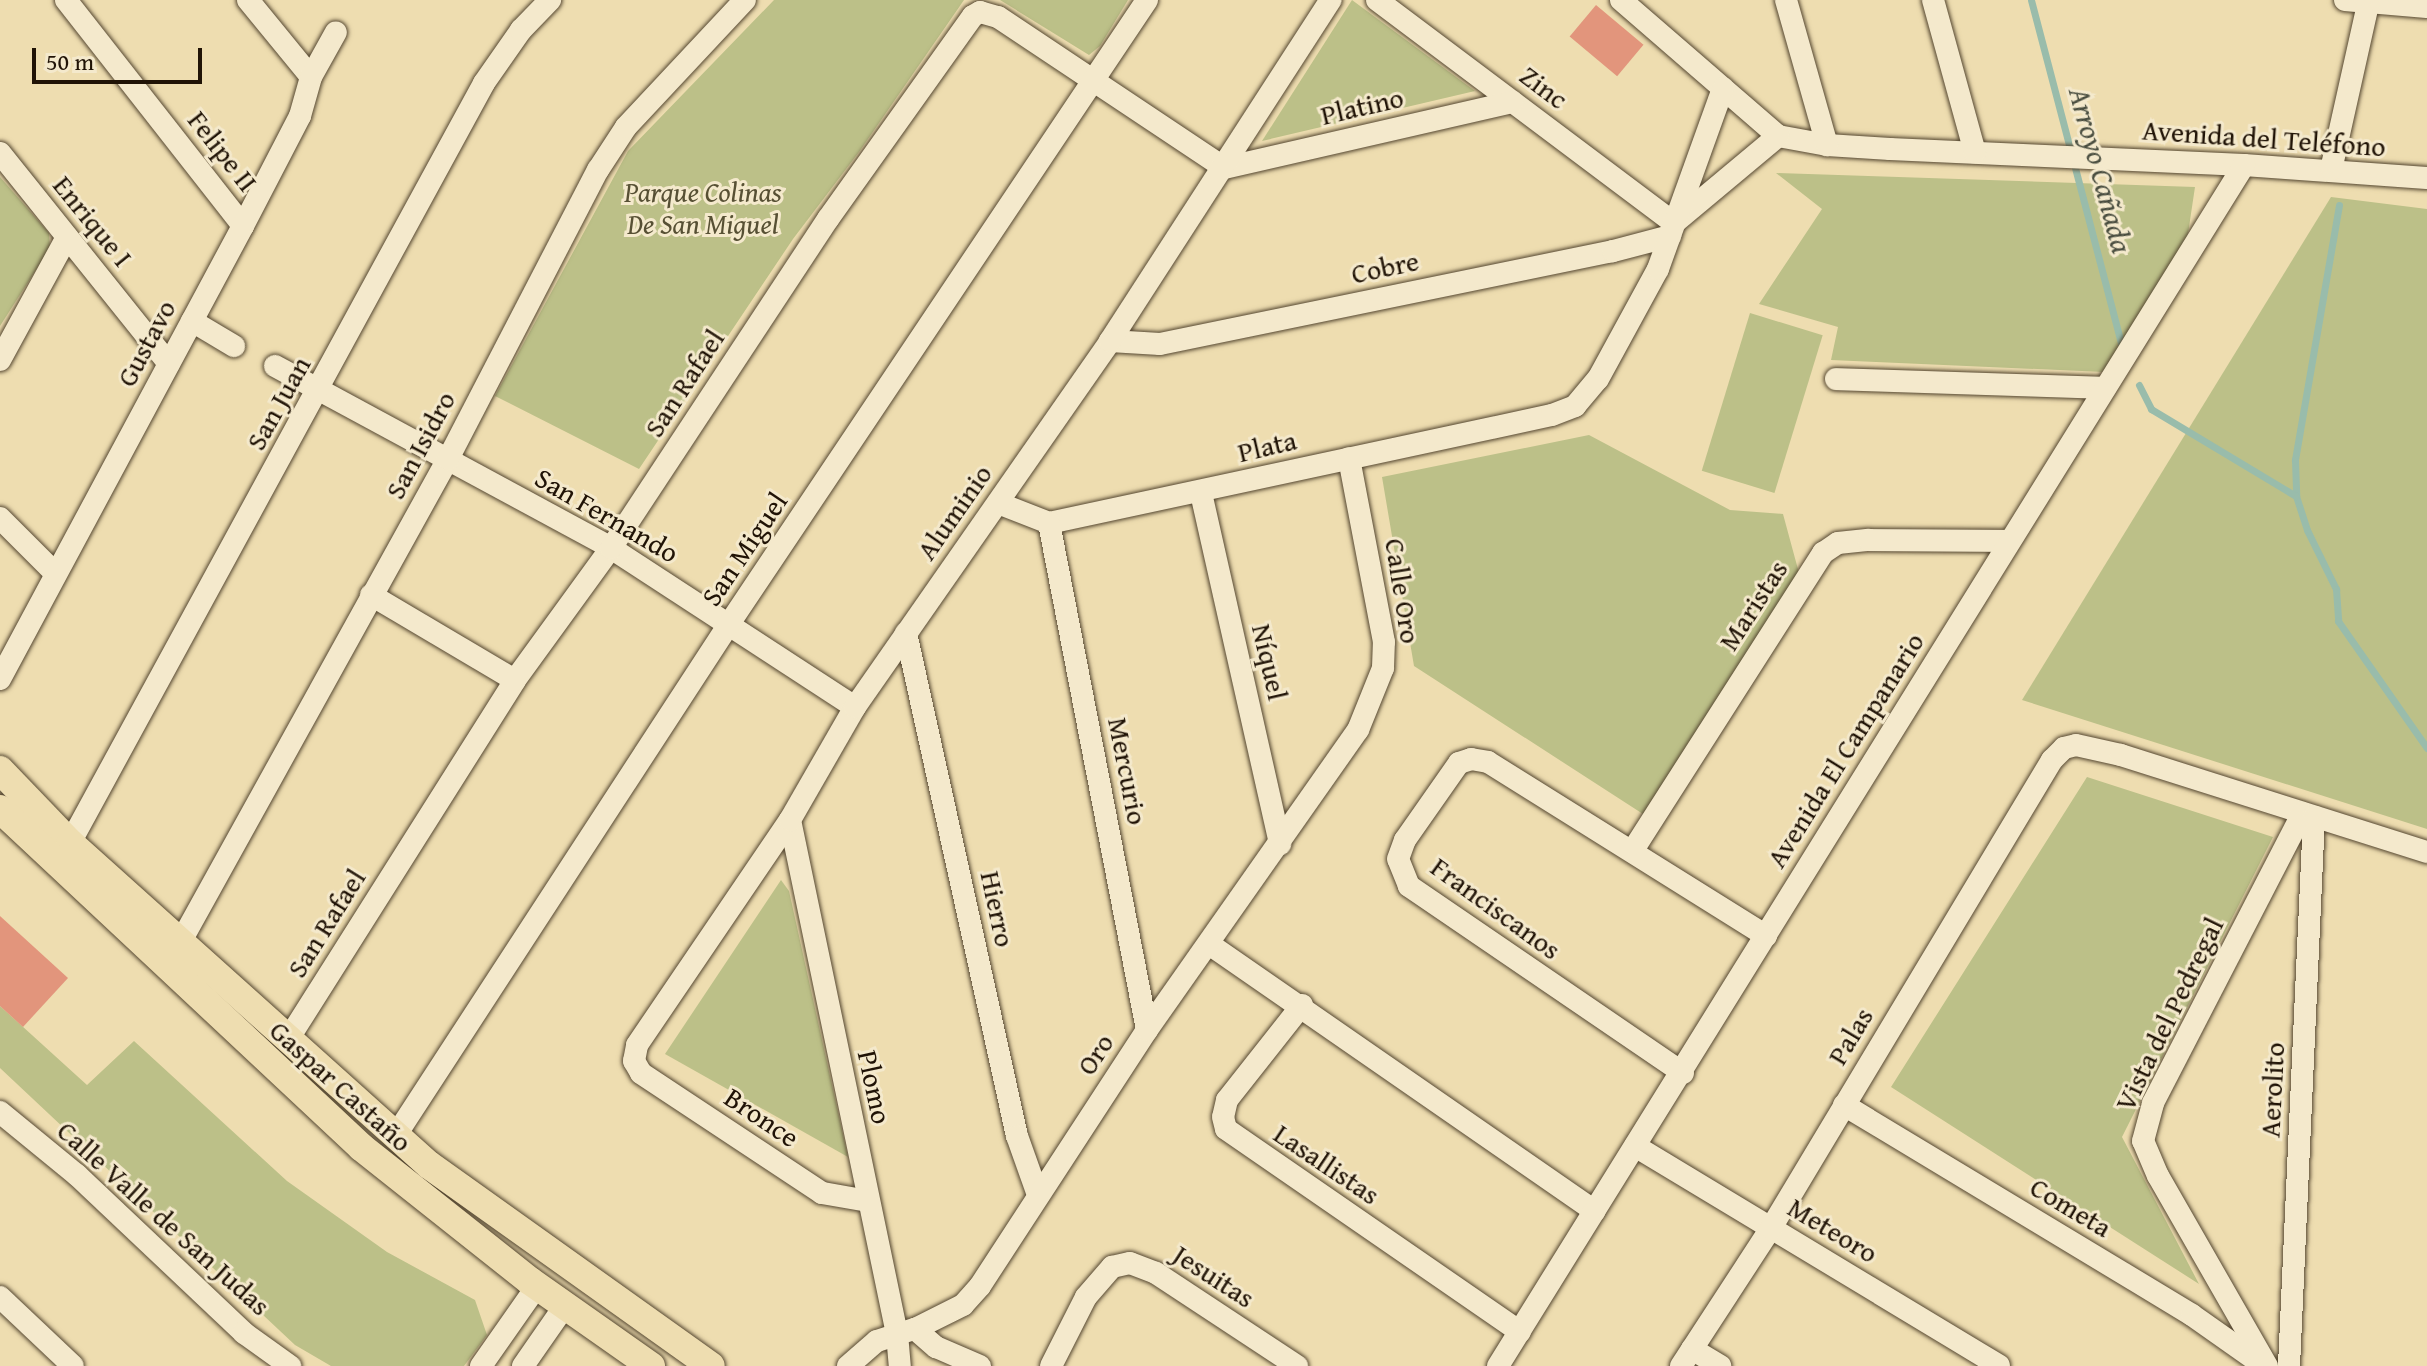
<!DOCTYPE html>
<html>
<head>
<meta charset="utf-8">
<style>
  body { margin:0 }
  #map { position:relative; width:2427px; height:1366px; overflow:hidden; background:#eeddb0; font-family:"Gentium Book Plus",serif }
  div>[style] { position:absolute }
  .green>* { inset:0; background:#bcc088; transform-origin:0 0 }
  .stream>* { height:7px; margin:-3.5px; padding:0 3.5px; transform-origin:3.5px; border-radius:3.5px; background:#99bcab }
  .building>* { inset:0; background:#e2957c; transform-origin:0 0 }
  .roads { filter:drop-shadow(0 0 2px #544630) drop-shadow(0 0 2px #544630) }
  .minor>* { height:22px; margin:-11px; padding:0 11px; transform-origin:11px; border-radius:11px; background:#f4e9cc }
  .major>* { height:28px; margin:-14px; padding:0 14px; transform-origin:14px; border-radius:14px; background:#eeddb0 }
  span { translate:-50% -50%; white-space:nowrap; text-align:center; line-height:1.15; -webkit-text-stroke:6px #f4e9cc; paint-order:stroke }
  .street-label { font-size:28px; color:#201306 }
  .park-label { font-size:28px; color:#575034; font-style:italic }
  .water-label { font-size:30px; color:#4a4e40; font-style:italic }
  .scale { position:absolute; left:32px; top:48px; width:170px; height:36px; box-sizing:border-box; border:4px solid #201306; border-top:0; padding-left:10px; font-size:24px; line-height:28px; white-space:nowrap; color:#201306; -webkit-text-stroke:6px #f4e9cc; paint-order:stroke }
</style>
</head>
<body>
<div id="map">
  <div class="green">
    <div style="clip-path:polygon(774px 0,964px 0,859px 152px,793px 239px,639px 469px,495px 396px,628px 151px)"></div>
    <div style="clip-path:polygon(1000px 0,1128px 0,1100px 46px,1089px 55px)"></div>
    <div style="clip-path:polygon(1352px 0,1475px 91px,1262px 141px)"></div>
    <div style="clip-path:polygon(1776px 173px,2195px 187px,2186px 247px,2104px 372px,1831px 360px,1838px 327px,1759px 304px,1822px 209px)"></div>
    <div style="clip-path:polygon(0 177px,49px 233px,50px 248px,0 326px)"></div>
    <div style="clip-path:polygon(2331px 197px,2427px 209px,2427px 829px,2022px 700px)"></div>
    <div style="left:1750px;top:313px;width:76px;height:165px;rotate:17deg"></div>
    <div style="clip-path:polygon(1589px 435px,1730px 510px,1783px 514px,1799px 573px,1643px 814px,1414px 666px,1382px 477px)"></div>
    <div style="clip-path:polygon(2087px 777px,2273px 837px,2122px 1137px,2199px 1284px,1891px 1087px)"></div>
    <div style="clip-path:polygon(781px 880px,789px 891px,848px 1157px,665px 1054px)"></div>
    <div style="clip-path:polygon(0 1006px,87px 1085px,134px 1041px,287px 1181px,387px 1252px,475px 1300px,487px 1335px,464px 1366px,331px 1366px,295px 1345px,0 1068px)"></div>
  </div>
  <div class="stream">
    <div style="left:2031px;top:0;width:362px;rotate:75.3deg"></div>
    <div style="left:2339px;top:205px;width:259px;rotate:99.8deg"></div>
    <div style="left:2295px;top:460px;width:36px;rotate:88deg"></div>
    <div style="left:2296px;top:496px;width:36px;rotate:72deg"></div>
    <div style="left:2307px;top:530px;width:66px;rotate:63.8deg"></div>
    <div style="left:2336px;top:589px;width:32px;rotate:86deg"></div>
    <div style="left:2338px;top:621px;width:155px;rotate:55deg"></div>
    <div style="left:2139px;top:385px;width:27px;rotate:63deg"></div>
    <div style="left:2151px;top:409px;width:169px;rotate:31deg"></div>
  </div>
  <div class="building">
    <div style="left:1596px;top:5px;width:62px;height:41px;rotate:40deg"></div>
    <div style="clip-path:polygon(0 916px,68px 978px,23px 1027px,0 1006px)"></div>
  </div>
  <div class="roads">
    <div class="minor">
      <div style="left:66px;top:0;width:287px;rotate:51.9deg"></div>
      <div style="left:248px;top:0;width:99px;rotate:50.7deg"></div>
      <div style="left:1377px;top:0;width:371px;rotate:36.9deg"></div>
      <div style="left:1621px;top:0;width:208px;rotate:40.9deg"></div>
      <div style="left:1778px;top:136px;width:50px;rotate:10.4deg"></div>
      <div style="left:1827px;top:145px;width:63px;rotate:3.6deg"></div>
      <div style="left:1890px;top:149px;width:354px;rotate:2.6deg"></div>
      <div style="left:2244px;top:165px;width:183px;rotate:4.1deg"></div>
      <div style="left:1786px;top:0;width:151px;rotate:74.2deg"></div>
      <div style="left:1933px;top:0;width:158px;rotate:74.6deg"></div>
      <div style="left:2345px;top:0;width:82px;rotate:4.9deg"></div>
      <div style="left:0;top:153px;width:270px;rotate:51.3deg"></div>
      <div style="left:2331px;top:170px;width:174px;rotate:-77.4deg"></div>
      <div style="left:1674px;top:223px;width:136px;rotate:-39.9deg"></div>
      <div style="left:192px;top:321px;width:49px;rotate:30.8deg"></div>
      <div style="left:1110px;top:341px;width:50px;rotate:3.4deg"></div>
      <div style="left:1160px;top:344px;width:462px;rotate:-11.6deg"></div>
      <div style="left:1613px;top:251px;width:59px;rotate:-14.7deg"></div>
      <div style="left:0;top:360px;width:140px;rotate:-61.4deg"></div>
      <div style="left:275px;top:366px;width:382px;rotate:28.4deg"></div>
      <div style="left:611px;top:548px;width:291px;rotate:33.1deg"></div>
      <div style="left:1836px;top:379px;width:269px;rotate:1.9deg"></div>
      <div style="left:1201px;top:493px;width:360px;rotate:77.3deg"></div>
      <div style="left:998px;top:503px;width:55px;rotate:21.4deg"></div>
      <div style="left:1049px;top:523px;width:514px;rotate:-12.12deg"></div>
      <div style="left:1552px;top:415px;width:25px;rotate:-21deg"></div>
      <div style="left:1575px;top:406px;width:35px;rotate:-50deg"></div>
      <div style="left:1598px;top:379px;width:125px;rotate:-61.4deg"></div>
      <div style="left:1658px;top:269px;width:192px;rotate:-70.2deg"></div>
      <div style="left:0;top:518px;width:76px;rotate:45deg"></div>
      <div style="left:1049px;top:523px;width:516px;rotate:79.06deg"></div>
      <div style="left:371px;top:595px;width:167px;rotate:30.6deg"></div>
      <div style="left:906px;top:633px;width:515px;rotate:77.56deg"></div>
      <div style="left:1017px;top:1136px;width:63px;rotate:70.4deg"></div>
      <div style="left:0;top:679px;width:514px;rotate:-61.79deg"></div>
      <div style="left:243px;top:226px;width:124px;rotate:-62.6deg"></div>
      <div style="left:300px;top:116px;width:41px;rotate:-74.2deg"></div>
      <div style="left:311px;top:77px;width:51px;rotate:-60.9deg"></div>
      <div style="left:790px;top:820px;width:525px;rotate:78.24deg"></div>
      <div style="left:897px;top:1334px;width:32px;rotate:85deg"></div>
      <div style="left:70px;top:843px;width:865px;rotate:-61.42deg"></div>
      <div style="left:484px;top:83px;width:65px;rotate:-55.1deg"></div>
      <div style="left:521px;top:30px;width:42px;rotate:-46deg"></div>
      <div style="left:1633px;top:850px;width:353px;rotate:-57.4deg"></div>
      <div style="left:1823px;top:553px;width:18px;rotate:-34deg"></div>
      <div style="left:1838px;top:543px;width:31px;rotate:-6deg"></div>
      <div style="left:1869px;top:540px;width:140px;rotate:0.4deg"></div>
      <div style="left:180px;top:943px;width:553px;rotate:-61.03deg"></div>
      <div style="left:448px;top:459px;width:326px;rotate:-62.6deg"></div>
      <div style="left:598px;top:170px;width:51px;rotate:-56.9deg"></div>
      <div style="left:626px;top:127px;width:174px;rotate:-46.9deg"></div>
      <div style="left:1209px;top:944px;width:469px;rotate:34.7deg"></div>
      <div style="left:1302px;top:1005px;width:121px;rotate:128.3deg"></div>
      <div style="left:1227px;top:1100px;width:17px;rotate:103deg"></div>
      <div style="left:1223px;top:1117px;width:12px;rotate:76deg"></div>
      <div style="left:1226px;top:1129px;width:357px;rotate:34.6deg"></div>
      <div style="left:289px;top:1038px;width:423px;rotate:-57.7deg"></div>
      <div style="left:515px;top:680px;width:163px;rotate:-54deg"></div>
      <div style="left:611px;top:548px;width:394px;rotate:-56.6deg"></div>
      <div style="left:828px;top:219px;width:249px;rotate:-54.5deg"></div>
      <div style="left:973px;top:16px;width:8px;rotate:-30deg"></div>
      <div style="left:980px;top:12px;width:19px;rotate:16deg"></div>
      <div style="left:998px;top:17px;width:272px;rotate:33.7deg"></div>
      <div style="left:1224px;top:168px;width:296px;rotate:-12.9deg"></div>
      <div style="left:1683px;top:1073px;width:332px;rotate:-145.7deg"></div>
      <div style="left:1409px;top:886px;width:29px;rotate:-112deg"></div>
      <div style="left:1398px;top:859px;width:20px;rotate:-70deg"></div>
      <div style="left:1405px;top:840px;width:94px;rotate:-55deg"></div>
      <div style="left:1459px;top:763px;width:13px;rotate:-18deg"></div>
      <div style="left:1471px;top:759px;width:17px;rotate:10deg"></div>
      <div style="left:1488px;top:762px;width:328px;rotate:32deg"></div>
      <div style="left:1844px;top:1105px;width:406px;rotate:31.1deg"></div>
      <div style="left:2192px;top:1315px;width:87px;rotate:35.2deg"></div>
      <div style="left:0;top:1112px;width:99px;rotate:39.3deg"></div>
      <div style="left:77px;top:1175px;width:230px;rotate:43.4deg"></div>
      <div style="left:244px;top:1333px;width:57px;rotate:35.7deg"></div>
      <div style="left:396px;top:1135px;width:610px;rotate:-56.91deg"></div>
      <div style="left:729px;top:624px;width:751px;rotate:-56.18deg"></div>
      <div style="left:1635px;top:1146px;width:425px;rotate:31.1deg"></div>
      <div style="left:868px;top:1201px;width:47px;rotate:-170.1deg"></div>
      <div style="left:822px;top:1193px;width:217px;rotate:-146.5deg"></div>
      <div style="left:641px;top:1073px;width:14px;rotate:-120deg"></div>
      <div style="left:634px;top:1061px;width:16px;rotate:-79deg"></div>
      <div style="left:637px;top:1045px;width:272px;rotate:-55.8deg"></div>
      <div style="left:790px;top:820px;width:130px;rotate:-60.1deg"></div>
      <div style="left:855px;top:707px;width:446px;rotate:-55.1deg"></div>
      <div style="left:1110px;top:341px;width:406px;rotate:-57.1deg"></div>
      <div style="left:0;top:1297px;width:100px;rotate:43.4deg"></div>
      <div style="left:915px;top:1329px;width:28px;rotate:41deg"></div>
      <div style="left:936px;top:1347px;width:48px;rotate:23.4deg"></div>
      <div style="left:1692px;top:1349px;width:33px;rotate:31deg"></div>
      <div style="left:481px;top:1366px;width:98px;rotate:-55deg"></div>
      <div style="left:523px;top:1366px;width:72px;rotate:-55.2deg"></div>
      <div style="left:848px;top:1366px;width:38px;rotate:-41deg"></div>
      <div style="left:877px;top:1341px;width:40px;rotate:-18deg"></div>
      <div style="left:915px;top:1329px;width:54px;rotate:-26.6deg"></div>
      <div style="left:963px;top:1305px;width:25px;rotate:-48deg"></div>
      <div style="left:980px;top:1286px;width:306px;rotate:-56.9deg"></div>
      <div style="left:1147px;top:1030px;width:367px;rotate:-54.9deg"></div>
      <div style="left:1358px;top:730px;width:67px;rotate:-68deg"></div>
      <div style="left:1383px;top:668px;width:26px;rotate:-88deg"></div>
      <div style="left:1384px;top:642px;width:187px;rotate:-100.8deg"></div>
      <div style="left:1051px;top:1366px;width:77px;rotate:-63.1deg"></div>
      <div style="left:1086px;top:1297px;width:40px;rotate:-49deg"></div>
      <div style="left:1112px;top:1267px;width:18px;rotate:-13deg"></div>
      <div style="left:1130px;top:1263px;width:28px;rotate:21deg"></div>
      <div style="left:1156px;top:1273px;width:169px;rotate:33.4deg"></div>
      <div style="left:1498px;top:1366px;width:1414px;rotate:-58.15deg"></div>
      <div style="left:1681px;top:1366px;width:165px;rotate:-56.9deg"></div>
      <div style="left:1771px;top:1228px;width:546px;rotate:-59.02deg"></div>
      <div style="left:2052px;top:760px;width:17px;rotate:-45deg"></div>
      <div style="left:2064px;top:748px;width:12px;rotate:-14deg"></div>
      <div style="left:2076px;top:745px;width:46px;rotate:12.5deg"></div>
      <div style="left:2121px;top:755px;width:321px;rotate:17.6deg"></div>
      <div style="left:2267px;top:1366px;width:219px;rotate:-119.8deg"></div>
      <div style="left:2158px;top:1176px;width:38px;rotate:-113deg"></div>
      <div style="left:2143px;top:1141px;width:39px;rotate:-75deg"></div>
      <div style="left:2153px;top:1103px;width:326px;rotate:-62.7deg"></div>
      <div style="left:2289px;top:1366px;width:550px;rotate:-87.39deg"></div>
    </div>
    <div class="major">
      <div style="left:0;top:770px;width:101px;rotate:46.2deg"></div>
      <div style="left:70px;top:843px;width:482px;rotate:41.9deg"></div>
      <div style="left:429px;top:1165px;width:346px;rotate:35.5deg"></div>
      <div style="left:0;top:809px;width:495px;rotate:43.1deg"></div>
      <div style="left:361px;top:1147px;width:216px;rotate:38.4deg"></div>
      <div style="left:530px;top:1281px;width:148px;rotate:35.1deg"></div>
    </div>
  </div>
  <div class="street-label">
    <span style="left:1544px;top:87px;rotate:37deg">Zinc</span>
    <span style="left:1362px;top:106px;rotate:-13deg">Platino</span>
    <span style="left:2264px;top:138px;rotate:4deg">Avenida del Teléfono</span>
    <span style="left:223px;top:151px;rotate:52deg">Felipe II</span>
    <span style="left:93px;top:221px;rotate:51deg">Enrique I</span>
    <span style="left:1385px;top:267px;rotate:-12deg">Cobre</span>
    <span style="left:146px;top:343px;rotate:-62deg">Gustavo</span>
    <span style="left:684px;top:383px;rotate:-57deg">San Rafael</span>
    <span style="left:278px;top:403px;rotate:-61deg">San Juan</span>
    <span style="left:420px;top:445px;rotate:-62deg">San Isidro</span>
    <span style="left:1267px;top:446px;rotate:-13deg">Plata</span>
    <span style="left:954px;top:512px;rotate:-55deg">Aluminio</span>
    <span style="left:607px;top:515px;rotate:30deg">San Fernando</span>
    <span style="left:744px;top:549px;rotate:-56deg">San Miguel</span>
    <span style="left:1403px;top:591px;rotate:81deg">Calle Oro</span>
    <span style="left:1753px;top:605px;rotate:-57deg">Maristas</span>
    <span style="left:1270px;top:662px;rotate:77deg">Níquel</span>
    <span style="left:1845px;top:750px;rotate:-58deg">Avenida El Campanario</span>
    <span style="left:1128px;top:771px;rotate:79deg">Mercurio</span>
    <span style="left:1496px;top:908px;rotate:36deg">Franciscanos</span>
    <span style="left:998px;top:909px;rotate:78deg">Hierro</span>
    <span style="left:326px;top:923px;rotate:-58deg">San Rafael</span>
    <span style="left:2169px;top:1014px;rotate:-64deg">Vista del Pedregal</span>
    <span style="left:1850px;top:1036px;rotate:-59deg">Palas</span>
    <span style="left:1095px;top:1054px;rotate:-57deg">Oro</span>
    <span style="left:341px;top:1086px;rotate:42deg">Gaspar Castaño</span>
    <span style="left:875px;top:1087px;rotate:78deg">Plomo</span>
    <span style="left:2272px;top:1090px;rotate:-87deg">Aerolito</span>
    <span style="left:762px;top:1117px;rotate:34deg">Bronce</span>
    <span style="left:1327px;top:1164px;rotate:34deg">Lasallistas</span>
    <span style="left:2071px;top:1207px;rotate:31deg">Cometa</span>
    <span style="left:164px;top:1218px;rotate:42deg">Calle Valle de San Judas</span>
    <span style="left:1833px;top:1230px;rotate:31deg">Meteoro</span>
    <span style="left:1214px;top:1276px;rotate:33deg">Jesuitas</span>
  </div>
  <div class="park-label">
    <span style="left:703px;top:208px">Parque Colinas<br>De San Miguel</span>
  </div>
  <div class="water-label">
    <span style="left:2101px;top:170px;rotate:75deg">Arroyo Cañada</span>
  </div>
  <div class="scale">50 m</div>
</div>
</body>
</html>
